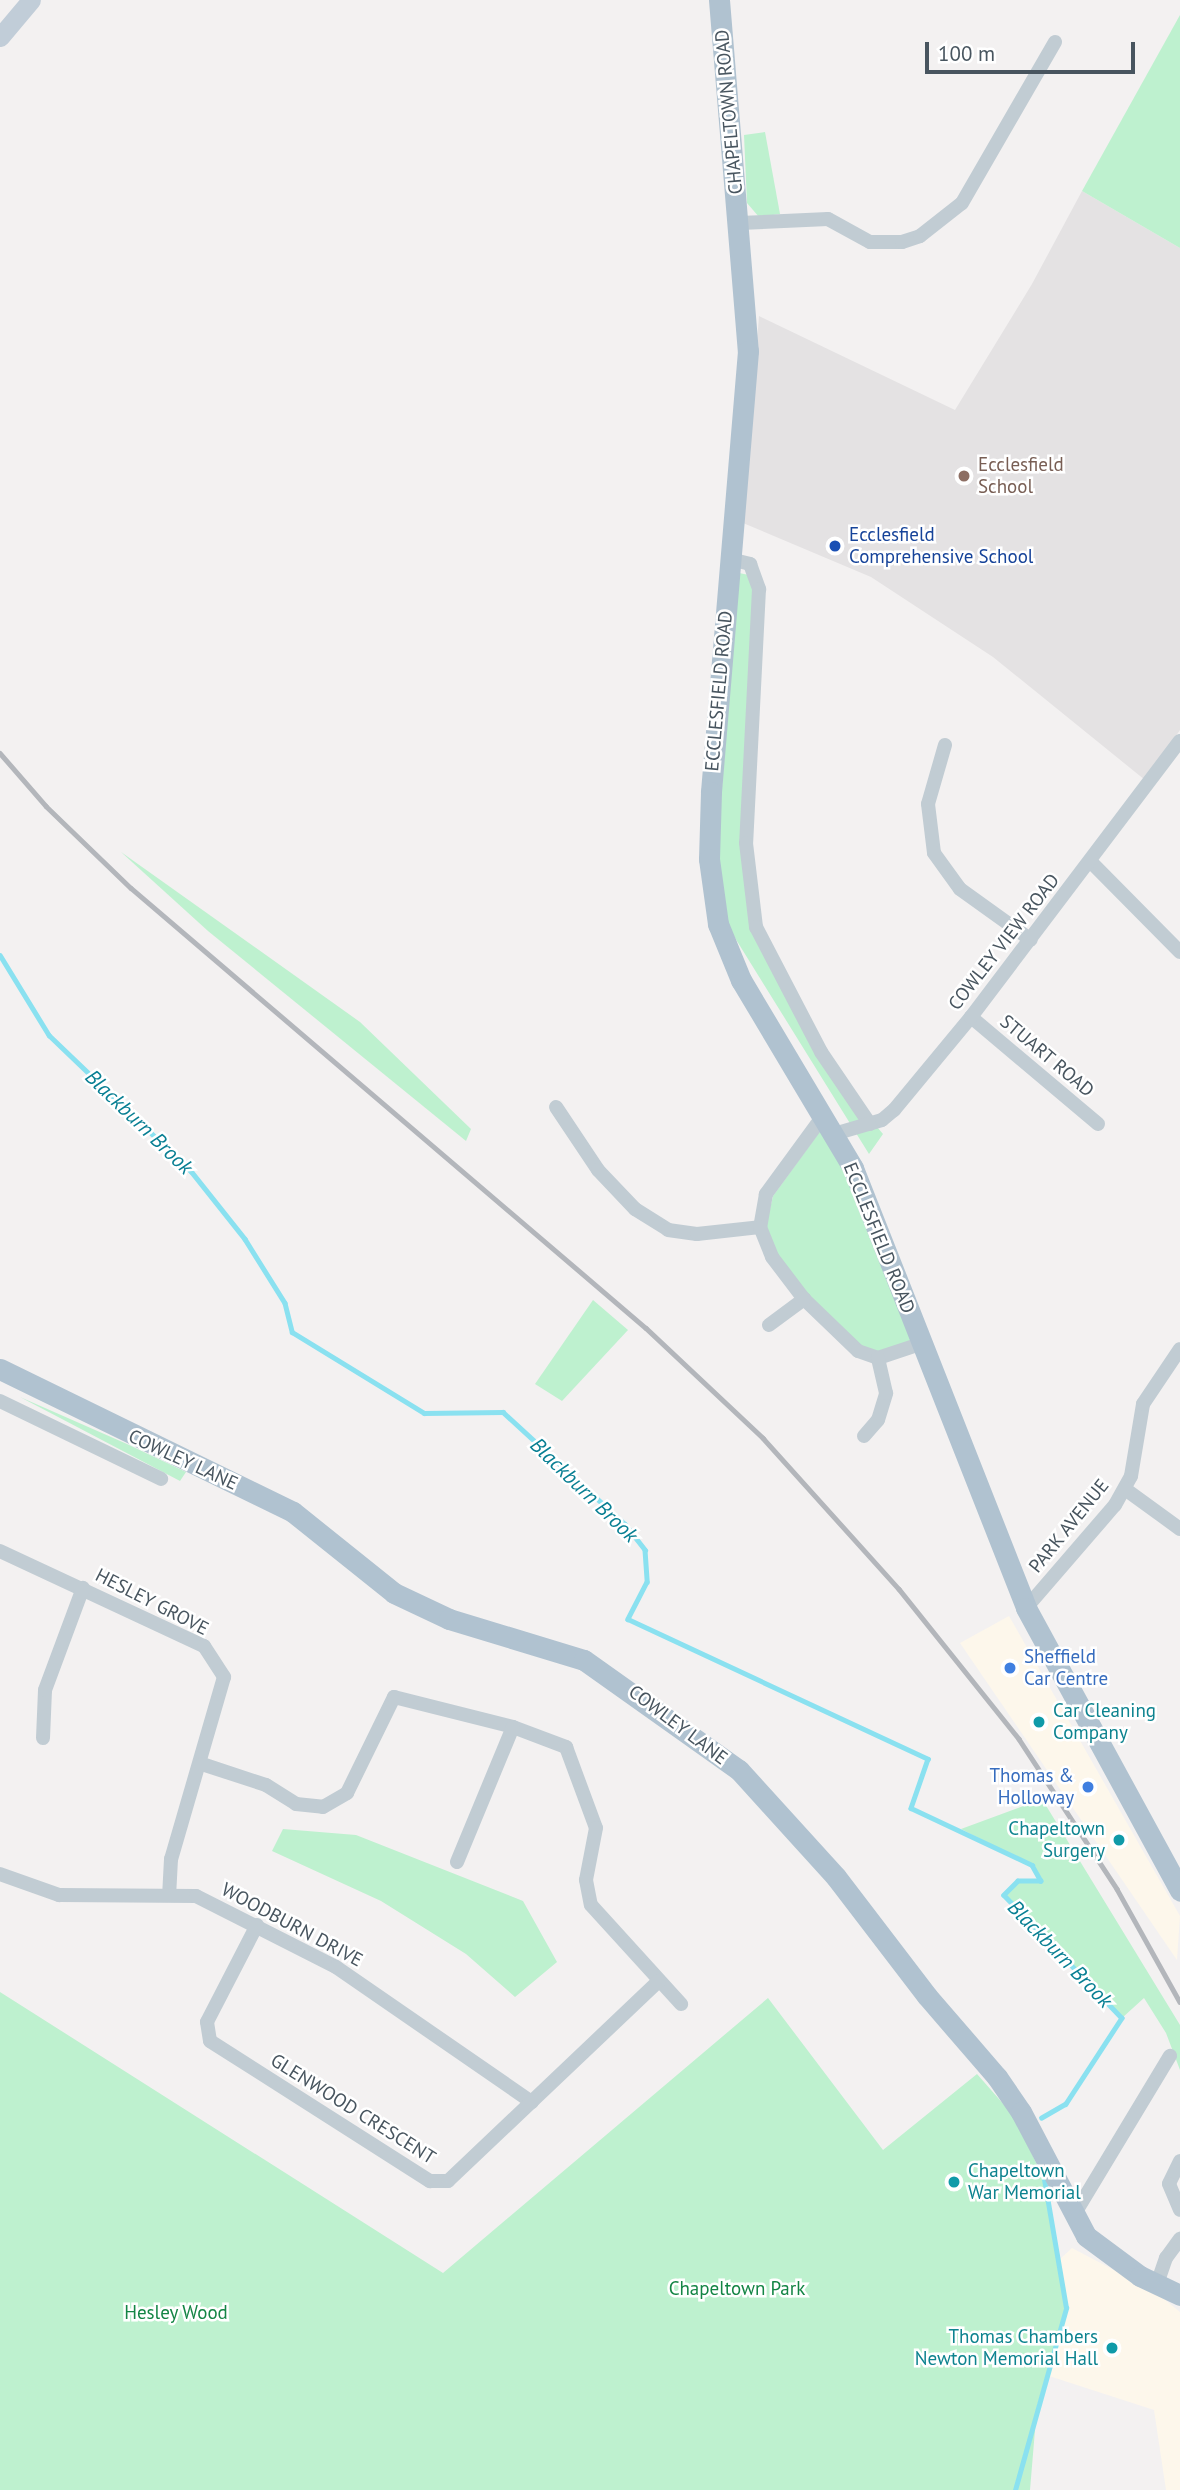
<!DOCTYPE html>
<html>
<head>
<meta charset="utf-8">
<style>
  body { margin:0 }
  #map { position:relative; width:1180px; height:2490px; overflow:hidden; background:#f3f1f1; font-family:"PT Sans",sans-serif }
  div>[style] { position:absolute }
  .commercial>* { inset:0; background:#fdf7eb }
  .education>* { inset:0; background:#e4e2e3 }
  .green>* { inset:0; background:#bef1cf }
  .stream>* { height:4.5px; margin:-2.25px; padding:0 2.25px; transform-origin:2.25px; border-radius:2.25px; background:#8ae1f0 }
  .street>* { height:14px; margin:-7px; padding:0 7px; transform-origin:7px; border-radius:7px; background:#c1ccd3 }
  .secondary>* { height:19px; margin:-9.5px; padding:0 9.5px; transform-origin:9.5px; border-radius:9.5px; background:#c1cdd8 }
  .primary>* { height:21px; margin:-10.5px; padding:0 10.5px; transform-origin:10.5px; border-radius:10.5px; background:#b0c2d0 }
  .rail>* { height:4.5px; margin:-2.25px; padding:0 2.25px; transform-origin:2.25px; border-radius:2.25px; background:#b3b6bb }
  .dots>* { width:19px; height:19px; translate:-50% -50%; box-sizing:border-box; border:4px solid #fff; border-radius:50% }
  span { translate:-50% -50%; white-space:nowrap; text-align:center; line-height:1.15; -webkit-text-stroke:5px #fff; paint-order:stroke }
  .street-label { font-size:19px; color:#48555f }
  .education-label { font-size:19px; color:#785e54 }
  .left { translate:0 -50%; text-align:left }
  .transit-label { font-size:19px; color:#164399 }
  .shop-label { font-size:19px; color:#366cbe }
  .right { translate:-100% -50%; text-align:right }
  .culture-label { font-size:19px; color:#0d838f }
  .park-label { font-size:19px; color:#148545 }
  .water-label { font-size:21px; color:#087f93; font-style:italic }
  .scale { position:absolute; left:925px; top:42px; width:210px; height:32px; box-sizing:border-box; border:4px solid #48555f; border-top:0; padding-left:9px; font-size:21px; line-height:24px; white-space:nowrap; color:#48555f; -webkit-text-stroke:5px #fff; paint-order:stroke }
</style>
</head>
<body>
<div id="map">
  <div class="commercial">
    <div style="clip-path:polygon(1009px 1616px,1180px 1916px,1177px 1960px,960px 1643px)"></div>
    <div style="clip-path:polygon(1072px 2248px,1154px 2291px,1180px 2312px,1180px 2490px,1166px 2490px,1154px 2410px,1046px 2375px,1065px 2309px,1058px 2261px)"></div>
  </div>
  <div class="education">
    <div style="clip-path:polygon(1082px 191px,1180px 248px,1180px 730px,1145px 780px,993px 657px,871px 577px,743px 523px,759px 316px,955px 410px,1032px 284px)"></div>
  </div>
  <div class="green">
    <div style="clip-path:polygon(1180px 15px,1180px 248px,1082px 191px)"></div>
    <div style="clip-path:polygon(765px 132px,780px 214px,759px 217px,747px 203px,744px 135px)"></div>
    <div style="clip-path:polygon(739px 573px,749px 575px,754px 587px,741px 836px,751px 928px,818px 1057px,883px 1134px,869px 1154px,727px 925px,717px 849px)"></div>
    <div style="clip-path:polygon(121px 852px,360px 1022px,471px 1129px,466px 1141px,208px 931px)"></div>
    <div style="clip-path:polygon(823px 1127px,846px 1160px,916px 1340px,878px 1352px,861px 1346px,807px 1293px,777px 1254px,766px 1225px,773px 1196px)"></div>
    <div style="clip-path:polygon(593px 1300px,628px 1330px,562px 1401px,535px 1384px)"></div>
    <div style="clip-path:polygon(20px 1397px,127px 1444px,186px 1472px,180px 1481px)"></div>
    <div style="clip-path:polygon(1042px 1799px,1180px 2025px,1180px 2070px,1166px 2033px,1144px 1998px,1122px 2018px,1004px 1895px,1018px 1881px,1041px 1881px,1032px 1865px,961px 1829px)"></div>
    <div style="clip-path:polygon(283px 1829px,356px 1835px,523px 1901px,557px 1962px,515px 1997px,466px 1954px,381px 1901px,272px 1851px)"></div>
    <div style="clip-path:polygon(0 1992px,443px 2273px,768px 1998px,883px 2150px,977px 2074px,1013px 2115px,1044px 2179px,1066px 2308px,1037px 2406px,1030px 2490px,0 2490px)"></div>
  </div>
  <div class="stream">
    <div style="left:0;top:955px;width:94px;rotate:58.5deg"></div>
    <div style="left:49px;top:1035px;width:197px;rotate:43.8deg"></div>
    <div style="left:191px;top:1171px;width:87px;rotate:51.5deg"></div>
    <div style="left:245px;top:1239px;width:75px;rotate:58deg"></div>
    <div style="left:285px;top:1303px;width:30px;rotate:76deg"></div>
    <div style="left:292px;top:1332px;width:155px;rotate:31.5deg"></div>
    <div style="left:424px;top:1413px;width:79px;rotate:-0.7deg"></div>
    <div style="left:503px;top:1412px;width:166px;rotate:42.6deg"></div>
    <div style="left:625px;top:1524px;width:33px;rotate:52deg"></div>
    <div style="left:645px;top:1550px;width:32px;rotate:86deg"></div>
    <div style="left:647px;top:1582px;width:42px;rotate:117.2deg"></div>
    <div style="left:628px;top:1619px;width:331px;rotate:25deg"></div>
    <div style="left:928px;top:1759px;width:52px;rotate:109.1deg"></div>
    <div style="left:911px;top:1808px;width:134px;rotate:25.2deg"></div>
    <div style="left:1032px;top:1865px;width:18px;rotate:61deg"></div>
    <div style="left:1041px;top:1881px;width:23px;rotate:180deg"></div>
    <div style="left:1018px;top:1881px;width:20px;rotate:135deg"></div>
    <div style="left:1004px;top:1895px;width:170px;rotate:46.2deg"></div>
    <div style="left:1122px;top:2018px;width:103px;rotate:123.1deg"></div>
    <div style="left:1066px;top:2104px;width:28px;rotate:150deg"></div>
    <div style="left:1015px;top:2490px;width:189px;rotate:-74.3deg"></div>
    <div style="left:1066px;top:2308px;width:131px;rotate:-99.7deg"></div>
  </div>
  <div class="street">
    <div style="left:740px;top:223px;width:88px;rotate:-2.6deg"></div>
    <div style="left:828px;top:219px;width:48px;rotate:28.7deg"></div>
    <div style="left:870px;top:242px;width:32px"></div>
    <div style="left:902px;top:242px;width:19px;rotate:-18deg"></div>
    <div style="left:920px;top:236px;width:53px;rotate:-38.2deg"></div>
    <div style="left:962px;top:203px;width:186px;rotate:-60deg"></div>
    <div style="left:730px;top:559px;width:21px;rotate:14deg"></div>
    <div style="left:750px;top:564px;width:27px;rotate:70deg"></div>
    <div style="left:759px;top:589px;width:254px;rotate:92.9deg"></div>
    <div style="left:746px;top:843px;width:85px;rotate:83.2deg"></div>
    <div style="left:756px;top:927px;width:141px;rotate:62.5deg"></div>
    <div style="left:821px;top:1052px;width:87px;rotate:55.8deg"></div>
    <div style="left:945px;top:745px;width:61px;rotate:106.1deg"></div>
    <div style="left:928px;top:804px;width:49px;rotate:83deg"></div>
    <div style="left:934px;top:853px;width:44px;rotate:54.2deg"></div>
    <div style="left:960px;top:889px;width:87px;rotate:35.7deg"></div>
    <div style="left:1090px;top:861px;width:128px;rotate:45.3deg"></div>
    <div style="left:971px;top:1017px;width:166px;rotate:40.1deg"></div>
    <div style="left:556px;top:1107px;width:76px;rotate:56.3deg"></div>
    <div style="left:598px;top:1170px;width:54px;rotate:46.5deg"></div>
    <div style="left:635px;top:1209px;width:39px;rotate:32deg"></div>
    <div style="left:668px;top:1230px;width:29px;rotate:8deg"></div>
    <div style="left:697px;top:1234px;width:63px;rotate:-6.3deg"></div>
    <div style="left:823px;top:1116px;width:97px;rotate:126.2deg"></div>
    <div style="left:766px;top:1194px;width:34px;rotate:100deg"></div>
    <div style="left:760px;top:1227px;width:32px;rotate:68deg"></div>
    <div style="left:772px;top:1257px;width:53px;rotate:52.7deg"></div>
    <div style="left:804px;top:1299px;width:75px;rotate:43.9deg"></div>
    <div style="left:858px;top:1351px;width:21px;rotate:19deg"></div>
    <div style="left:878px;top:1358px;width:44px;rotate:-18.4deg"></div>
    <div style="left:834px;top:1134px;width:50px;rotate:-16.3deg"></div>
    <div style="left:882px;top:1120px;width:16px;rotate:-40deg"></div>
    <div style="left:894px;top:1110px;width:121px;rotate:-50.4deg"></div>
    <div style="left:971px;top:1017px;width:346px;rotate:-52.9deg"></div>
    <div style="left:769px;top:1325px;width:44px;rotate:-36.6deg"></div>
    <div style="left:0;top:1401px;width:179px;rotate:25.8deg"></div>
    <div style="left:864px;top:1436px;width:21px;rotate:-49deg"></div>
    <div style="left:878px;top:1420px;width:28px;rotate:-73deg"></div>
    <div style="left:886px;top:1393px;width:36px;rotate:-103deg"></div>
    <div style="left:1125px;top:1489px;width:68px;rotate:36deg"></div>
    <div style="left:0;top:1551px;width:225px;rotate:25deg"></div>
    <div style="left:204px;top:1646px;width:37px;rotate:57deg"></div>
    <div style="left:224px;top:1677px;width:190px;rotate:106.2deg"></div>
    <div style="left:171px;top:1859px;width:36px;rotate:93deg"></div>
    <div style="left:1026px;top:1608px;width:136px;rotate:-49.2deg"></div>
    <div style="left:1115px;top:1505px;width:33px;rotate:-61deg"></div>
    <div style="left:1131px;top:1476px;width:73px;rotate:-80.5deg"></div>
    <div style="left:1143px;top:1404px;width:66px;rotate:-56.1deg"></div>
    <div style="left:43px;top:1738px;width:48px;rotate:-87.6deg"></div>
    <div style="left:45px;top:1690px;width:109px;rotate:-69.6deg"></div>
    <div style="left:202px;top:1764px;width:67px;rotate:18.2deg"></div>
    <div style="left:266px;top:1785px;width:36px;rotate:32deg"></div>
    <div style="left:296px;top:1804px;width:27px;rotate:6deg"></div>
    <div style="left:323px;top:1807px;width:28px;rotate:-30deg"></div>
    <div style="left:347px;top:1793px;width:107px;rotate:-63.9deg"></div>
    <div style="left:394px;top:1697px;width:123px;rotate:14.1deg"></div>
    <div style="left:513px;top:1727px;width:57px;rotate:20.7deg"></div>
    <div style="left:566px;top:1747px;width:86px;rotate:69.7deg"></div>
    <div style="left:596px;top:1828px;width:53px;rotate:100.9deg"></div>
    <div style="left:586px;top:1880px;width:25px;rotate:79deg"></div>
    <div style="left:591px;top:1905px;width:134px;rotate:47.7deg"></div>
    <div style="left:457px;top:1862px;width:146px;rotate:-67.5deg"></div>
    <div style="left:0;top:1874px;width:63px;rotate:19.6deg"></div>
    <div style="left:59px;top:1895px;width:137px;rotate:0.4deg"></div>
    <div style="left:196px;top:1896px;width:157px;rotate:26.9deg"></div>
    <div style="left:336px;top:1967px;width:238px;rotate:34.6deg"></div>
    <div style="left:257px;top:1925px;width:109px;rotate:117.3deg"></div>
    <div style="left:207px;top:2022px;width:19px;rotate:81deg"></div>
    <div style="left:210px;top:2041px;width:261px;rotate:32.5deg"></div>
    <div style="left:430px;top:2181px;width:18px"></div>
    <div style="left:448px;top:2181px;width:291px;rotate:-43.5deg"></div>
    <div style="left:1180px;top:2161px;width:25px;rotate:116deg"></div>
    <div style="left:1169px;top:2184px;width:28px;rotate:67deg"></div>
    <div style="left:1074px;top:2215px;width:186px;rotate:-58.9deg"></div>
    <div style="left:1157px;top:2284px;width:28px;rotate:-71deg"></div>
    <div style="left:1166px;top:2258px;width:24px;rotate:-54deg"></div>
  </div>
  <div class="secondary">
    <div style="left:0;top:37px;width:48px;rotate:-50deg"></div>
  </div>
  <div class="primary">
    <div style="left:719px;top:0;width:352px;rotate:85.3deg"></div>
    <div style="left:748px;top:351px;width:443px;rotate:94.8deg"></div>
    <div style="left:711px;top:792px;width:67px;rotate:91.7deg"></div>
    <div style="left:709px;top:859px;width:66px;rotate:82.1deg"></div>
    <div style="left:718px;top:924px;width:61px;rotate:67.7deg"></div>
    <div style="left:741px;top:980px;width:219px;rotate:59.2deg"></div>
    <div style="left:853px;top:1168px;width:473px;rotate:68.5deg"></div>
    <div style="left:1026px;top:1608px;width:322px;rotate:61.4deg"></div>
    <div style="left:0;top:1369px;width:326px;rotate:26deg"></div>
    <div style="left:293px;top:1512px;width:129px;rotate:38.7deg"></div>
    <div style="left:394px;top:1593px;width:61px;rotate:25.3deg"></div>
    <div style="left:449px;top:1619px;width:141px;rotate:16.9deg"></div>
    <div style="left:584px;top:1660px;width:190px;rotate:35.4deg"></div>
    <div style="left:739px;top:1770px;width:144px;rotate:47.8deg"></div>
    <div style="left:836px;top:1877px;width:150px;rotate:52.6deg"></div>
    <div style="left:927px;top:1996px;width:107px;rotate:49.2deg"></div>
    <div style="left:997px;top:2077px;width:42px;rotate:55.6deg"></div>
    <div style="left:1021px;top:2112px;width:140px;rotate:62.3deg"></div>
    <div style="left:1086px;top:2236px;width:67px;rotate:36.5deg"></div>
    <div style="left:1140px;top:2276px;width:44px;rotate:25.4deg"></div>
  </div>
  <div class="rail">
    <div style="left:0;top:753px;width:70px;rotate:49deg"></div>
    <div style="left:46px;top:806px;width:118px;rotate:44deg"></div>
    <div style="left:131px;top:888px;width:677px;rotate:40.51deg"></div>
    <div style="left:646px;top:1328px;width:161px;rotate:43.2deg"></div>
    <div style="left:763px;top:1438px;width:203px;rotate:48deg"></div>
    <div style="left:899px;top:1589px;width:192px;rotate:51.3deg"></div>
    <div style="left:1019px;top:1739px;width:179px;rotate:56.8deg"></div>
    <div style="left:1117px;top:1889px;width:129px;rotate:60.9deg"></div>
  </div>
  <div class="dots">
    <div style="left:964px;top:476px;background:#8d6e63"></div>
    <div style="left:835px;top:546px;background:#1a4fb4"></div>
    <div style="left:1010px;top:1668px;background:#3f7fe0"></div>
    <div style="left:1039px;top:1722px;background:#0f9aa8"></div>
    <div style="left:1088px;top:1787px;background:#3f7fe0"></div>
    <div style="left:1119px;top:1840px;background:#0f9aa8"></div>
    <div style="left:954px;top:2182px;background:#0f9aa8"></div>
    <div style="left:1112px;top:2348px;background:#0f9aa8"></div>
  </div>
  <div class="street-label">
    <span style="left:729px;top:112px;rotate:-95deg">CHAPELTOWN ROAD</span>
    <span style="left:719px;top:691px;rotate:-85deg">ECCLESFIELD ROAD</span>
    <span style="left:1004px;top:942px;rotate:-52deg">COWLEY VIEW ROAD</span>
    <span style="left:1047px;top:1056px;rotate:40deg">STUART ROAD</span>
    <span style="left:879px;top:1238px;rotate:68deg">ECCLESFIELD ROAD</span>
    <span style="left:183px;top:1460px;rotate:25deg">COWLEY LANE</span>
    <span style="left:1069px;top:1526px;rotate:-51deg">PARK AVENUE</span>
    <span style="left:152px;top:1602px;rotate:27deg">HESLEY GROVE</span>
    <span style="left:678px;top:1725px;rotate:37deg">COWLEY LANE</span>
    <span style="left:292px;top:1925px;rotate:28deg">WOODBURN DRIVE</span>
    <span style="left:353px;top:2109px;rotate:32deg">GLENWOOD CRESCENT</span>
  </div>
  <div class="education-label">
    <span class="left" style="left:978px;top:476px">Ecclesfield<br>School</span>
  </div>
  <div class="transit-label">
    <span class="left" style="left:849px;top:546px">Ecclesfield<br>Comprehensive School</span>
  </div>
  <div class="shop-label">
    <span class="left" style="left:1024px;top:1668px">Sheffield<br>Car Centre</span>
    <span class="right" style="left:1074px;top:1787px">Thomas &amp;<br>Holloway</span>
  </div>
  <div class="culture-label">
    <span class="left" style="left:1053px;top:1722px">Car Cleaning<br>Company</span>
    <span class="right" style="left:1105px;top:1840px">Chapeltown<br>Surgery</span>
    <span class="left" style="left:968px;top:2182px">Chapeltown<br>War Memorial</span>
    <span class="right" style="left:1098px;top:2348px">Thomas Chambers<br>Newton Memorial Hall</span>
  </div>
  <div class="park-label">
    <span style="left:737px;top:2289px">Chapeltown Park</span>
    <span style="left:176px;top:2313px">Hesley Wood</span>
  </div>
  <div class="water-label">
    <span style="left:139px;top:1122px;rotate:44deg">Blackburn Brook</span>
    <span style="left:584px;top:1490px;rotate:44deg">Blackburn Brook</span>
    <span style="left:1060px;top:1954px;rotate:46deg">Blackburn Brook</span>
  </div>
  <div class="scale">100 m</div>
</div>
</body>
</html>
